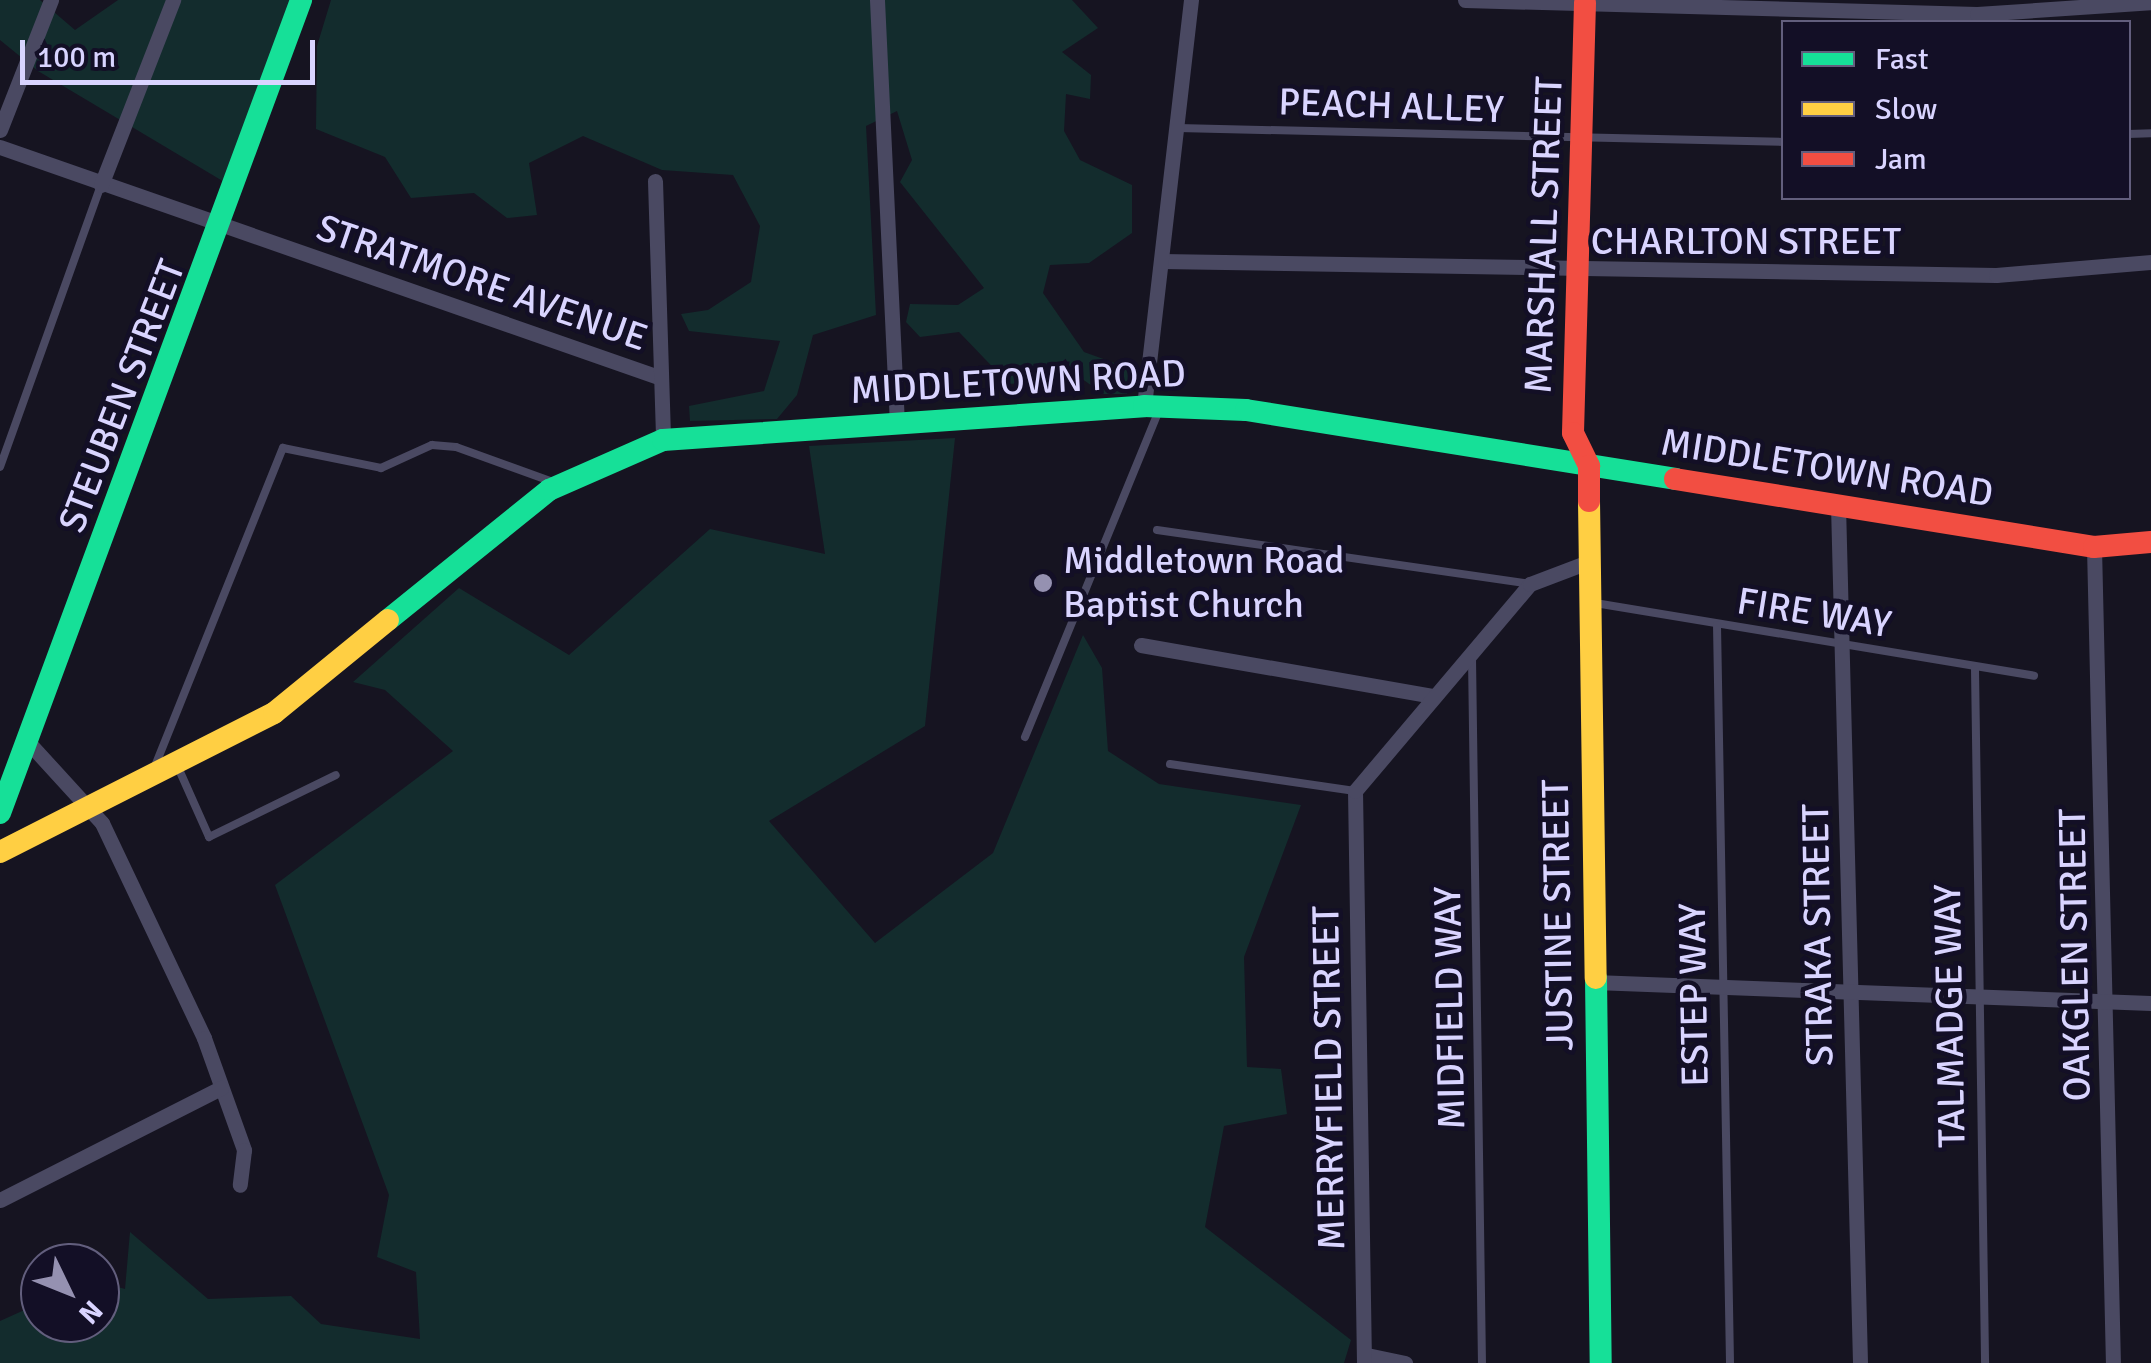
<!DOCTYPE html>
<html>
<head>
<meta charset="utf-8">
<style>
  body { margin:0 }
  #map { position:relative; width:2151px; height:1363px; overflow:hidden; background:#161421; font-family:Signika,sans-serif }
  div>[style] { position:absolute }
  .green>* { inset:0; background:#132c2d }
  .lane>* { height:8px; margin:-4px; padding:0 4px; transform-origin:4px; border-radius:4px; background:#4a4962 }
  .street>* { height:15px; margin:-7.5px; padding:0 7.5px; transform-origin:7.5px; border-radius:7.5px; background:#4a4962 }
  .fast>* { height:22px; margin:-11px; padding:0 11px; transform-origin:11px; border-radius:11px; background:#16e098 }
  .slow>* { height:22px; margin:-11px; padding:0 11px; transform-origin:11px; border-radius:11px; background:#ffcf43 }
  .jam>* { height:22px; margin:-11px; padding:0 11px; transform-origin:11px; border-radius:11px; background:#f24e42 }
  .dots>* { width:28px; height:28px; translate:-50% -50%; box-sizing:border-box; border:5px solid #130f26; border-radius:50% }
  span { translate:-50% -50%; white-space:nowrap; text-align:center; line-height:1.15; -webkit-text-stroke:9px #130f26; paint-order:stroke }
  .street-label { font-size:38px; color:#d9d4ff }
  .poi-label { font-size:38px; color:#d9d4ff }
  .left { translate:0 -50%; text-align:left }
  .legend { position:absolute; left:1781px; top:20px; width:350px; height:180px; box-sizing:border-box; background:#130f26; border:2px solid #625e7d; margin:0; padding:12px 18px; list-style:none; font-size:30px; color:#d9d4ff }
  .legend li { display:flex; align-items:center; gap:20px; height:50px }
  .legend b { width:50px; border:2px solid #625e7d }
  .north { position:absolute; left:20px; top:1243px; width:100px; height:100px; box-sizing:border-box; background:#130f26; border:2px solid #625e7d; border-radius:50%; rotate:133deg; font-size:28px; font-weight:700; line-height:40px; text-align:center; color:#d9d4ff }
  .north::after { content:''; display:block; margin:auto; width:35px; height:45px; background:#9591b1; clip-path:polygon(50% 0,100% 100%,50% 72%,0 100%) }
  .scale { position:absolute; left:20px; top:40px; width:295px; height:45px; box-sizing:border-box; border:5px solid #d9d4ff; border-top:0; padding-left:12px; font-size:30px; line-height:35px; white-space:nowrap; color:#d9d4ff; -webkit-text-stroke:8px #130f26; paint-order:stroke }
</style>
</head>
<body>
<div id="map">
  <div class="green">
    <div style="clip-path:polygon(0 0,40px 0,75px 30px,118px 0,290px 0,226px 183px,38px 71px,0 40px)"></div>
    <div style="clip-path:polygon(331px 0,1072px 0,1098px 28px,1062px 52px,1091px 75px,1090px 99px,1066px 94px,1064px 131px,1080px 160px,1132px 185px,1132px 233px,1089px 263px,1050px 265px,1043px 293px,1084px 352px,1134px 370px,1127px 394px,1103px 394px,1081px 378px,1009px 384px,959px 332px,920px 337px,906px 322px,910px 304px,958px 305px,984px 288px,900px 182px,912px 160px,897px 111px,866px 126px,876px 315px,813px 335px,797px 395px,777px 419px,690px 421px,689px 406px,764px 391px,780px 341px,689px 331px,681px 314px,708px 310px,751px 282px,760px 226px,733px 175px,662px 170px,583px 136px,529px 163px,537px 215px,507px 218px,474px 193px,411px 198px,385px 157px,316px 129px,317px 46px)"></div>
    <div style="clip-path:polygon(955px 438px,925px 726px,769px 821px,875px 943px,993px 853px,1083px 635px,1102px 668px,1108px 751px,1159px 784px,1301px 805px,1244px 957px,1247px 1067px,1281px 1069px,1287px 1114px,1224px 1126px,1205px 1227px,1351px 1340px,1344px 1363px,0 1363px,0 1321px,40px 1303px,40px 1323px,100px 1323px,100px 1282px,125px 1289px,130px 1232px,208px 1299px,291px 1296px,321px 1324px,420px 1339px,416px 1272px,377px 1257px,389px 1195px,275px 885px,453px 751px,385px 690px,353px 682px,459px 588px,569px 655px,710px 529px,825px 554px,809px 446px)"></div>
  </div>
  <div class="lane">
    <div style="left:1178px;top:128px;width:606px;rotate:1.32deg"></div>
    <div style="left:2128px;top:134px;width:23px;rotate:-2deg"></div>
    <div style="left:0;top:467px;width:300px;rotate:-70.3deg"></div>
    <div style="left:1157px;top:530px;width:377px;rotate:8.2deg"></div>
    <div style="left:1595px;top:603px;width:445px;rotate:9.4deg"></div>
    <div style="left:1717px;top:625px;width:738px;rotate:88.99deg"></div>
    <div style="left:1472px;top:658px;width:705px;rotate:89.19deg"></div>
    <div style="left:1975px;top:669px;width:694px;rotate:89.17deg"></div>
    <div style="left:1025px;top:737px;width:352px;rotate:-67.7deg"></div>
    <div style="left:1170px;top:764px;width:187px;rotate:8.3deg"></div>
    <div style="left:177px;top:765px;width:79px;rotate:66deg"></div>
    <div style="left:209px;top:837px;width:141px;rotate:-26deg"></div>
    <div style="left:155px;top:766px;width:343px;rotate:-68.1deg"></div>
    <div style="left:283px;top:448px;width:100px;rotate:11.5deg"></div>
    <div style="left:381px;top:468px;width:56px;rotate:-24.3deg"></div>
    <div style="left:432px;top:445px;width:24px;rotate:5deg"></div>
    <div style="left:456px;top:447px;width:106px;rotate:19.8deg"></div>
  </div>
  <div class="street">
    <div style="left:877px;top:0;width:419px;rotate:87.3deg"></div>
    <div style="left:1465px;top:0;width:512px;rotate:1.57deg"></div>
    <div style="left:1977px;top:14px;width:174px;rotate:-3.9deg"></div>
    <div style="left:0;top:130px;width:140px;rotate:-68.6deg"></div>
    <div style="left:0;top:147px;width:700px;rotate:19.26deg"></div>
    <div style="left:655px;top:181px;width:259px;rotate:88.2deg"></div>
    <div style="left:101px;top:185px;width:199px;rotate:-68.7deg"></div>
    <div style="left:1161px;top:261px;width:835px;rotate:0.96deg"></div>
    <div style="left:1996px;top:275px;width:156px;rotate:-4.8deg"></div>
    <div style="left:1144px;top:406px;width:409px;rotate:-83.4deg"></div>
    <div style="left:1838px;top:505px;width:858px;rotate:88.53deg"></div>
    <div style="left:2094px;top:547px;width:816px;rotate:88.67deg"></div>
    <div style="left:1141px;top:645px;width:297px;rotate:9.9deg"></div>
    <div style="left:29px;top:743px;width:108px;rotate:47.6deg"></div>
    <div style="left:102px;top:823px;width:238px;rotate:64.6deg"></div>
    <div style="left:204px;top:1038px;width:119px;rotate:70.3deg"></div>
    <div style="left:244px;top:1150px;width:35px;rotate:97deg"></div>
    <div style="left:1594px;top:982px;width:557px;rotate:2.16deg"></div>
    <div style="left:0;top:1200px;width:248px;rotate:-26.9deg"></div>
    <div style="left:1367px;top:1355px;width:39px;rotate:12deg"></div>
    <div style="left:1364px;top:1363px;width:572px;rotate:-90.9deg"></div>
    <div style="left:1355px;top:791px;width:271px;rotate:-49.8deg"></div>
    <div style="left:1530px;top:584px;width:62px;rotate:-20.8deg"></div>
  </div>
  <div class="fast">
    <div style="left:388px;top:620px;width:207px;rotate:-38.9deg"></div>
    <div style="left:549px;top:490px;width:124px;rotate:-23.7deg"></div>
    <div style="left:663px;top:440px;width:482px;rotate:-4deg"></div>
    <div style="left:1144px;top:406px;width:102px;rotate:2.2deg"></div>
    <div style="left:1246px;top:410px;width:435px;rotate:9.1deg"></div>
    <div style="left:0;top:813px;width:867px;rotate:-69.68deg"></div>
    <div style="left:1596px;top:978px;width:385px;rotate:89.3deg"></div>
  </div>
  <div class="slow">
    <div style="left:1589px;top:501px;width:477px;rotate:89.2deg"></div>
    <div style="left:0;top:852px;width:307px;rotate:-26.9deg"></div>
    <div style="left:274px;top:713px;width:147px;rotate:-39.2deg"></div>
  </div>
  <div class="jam">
    <div style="left:1585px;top:3px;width:430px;rotate:91.6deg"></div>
    <div style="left:1573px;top:433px;width:37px;rotate:64deg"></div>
    <div style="left:1589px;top:466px;width:35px;rotate:90deg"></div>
    <div style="left:1675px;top:479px;width:424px;rotate:9.2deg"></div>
    <div style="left:2094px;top:547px;width:57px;rotate:-5deg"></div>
  </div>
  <div class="dots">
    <div style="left:1043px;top:583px;background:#9591b1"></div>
  </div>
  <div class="street-label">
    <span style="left:1391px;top:106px;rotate:2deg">PEACH ALLEY</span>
    <span style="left:1544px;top:235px;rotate:-88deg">MARSHALL STREET</span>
    <span style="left:1746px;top:242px">CHARLTON STREET</span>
    <span style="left:482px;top:283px;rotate:19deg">STRATMORE AVENUE</span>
    <span style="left:1018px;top:382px;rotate:-3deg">MIDDLETOWN ROAD</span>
    <span style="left:122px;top:396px;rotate:-69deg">STEUBEN STREET</span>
    <span style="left:1827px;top:468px;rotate:9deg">MIDDLETOWN ROAD</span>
    <span style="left:1814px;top:613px;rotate:9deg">FIRE WAY</span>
    <span style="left:1558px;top:915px;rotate:-91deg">JUSTINE STREET</span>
    <span style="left:1818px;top:935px;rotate:-91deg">STRAKA STREET</span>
    <span style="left:2075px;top:955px;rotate:-91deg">OAKGLEN STREET</span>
    <span style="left:1694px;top:995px;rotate:-91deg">ESTEP WAY</span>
    <span style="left:1450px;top:1008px;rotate:-91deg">MIDFIELD WAY</span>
    <span style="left:1950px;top:1016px;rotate:-91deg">TALMADGE WAY</span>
    <span style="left:1329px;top:1078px;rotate:-91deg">MERRYFIELD STREET</span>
  </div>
  <div class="poi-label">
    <span class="left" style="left:1063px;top:583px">Middletown Road<br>Baptist Church</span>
  </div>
  <ul class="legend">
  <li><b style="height:12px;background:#16e098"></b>Fast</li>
  <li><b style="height:12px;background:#ffcf43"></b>Slow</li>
  <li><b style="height:12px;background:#f24e42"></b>Jam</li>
  </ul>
  <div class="north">N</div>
  <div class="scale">100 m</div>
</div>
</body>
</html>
